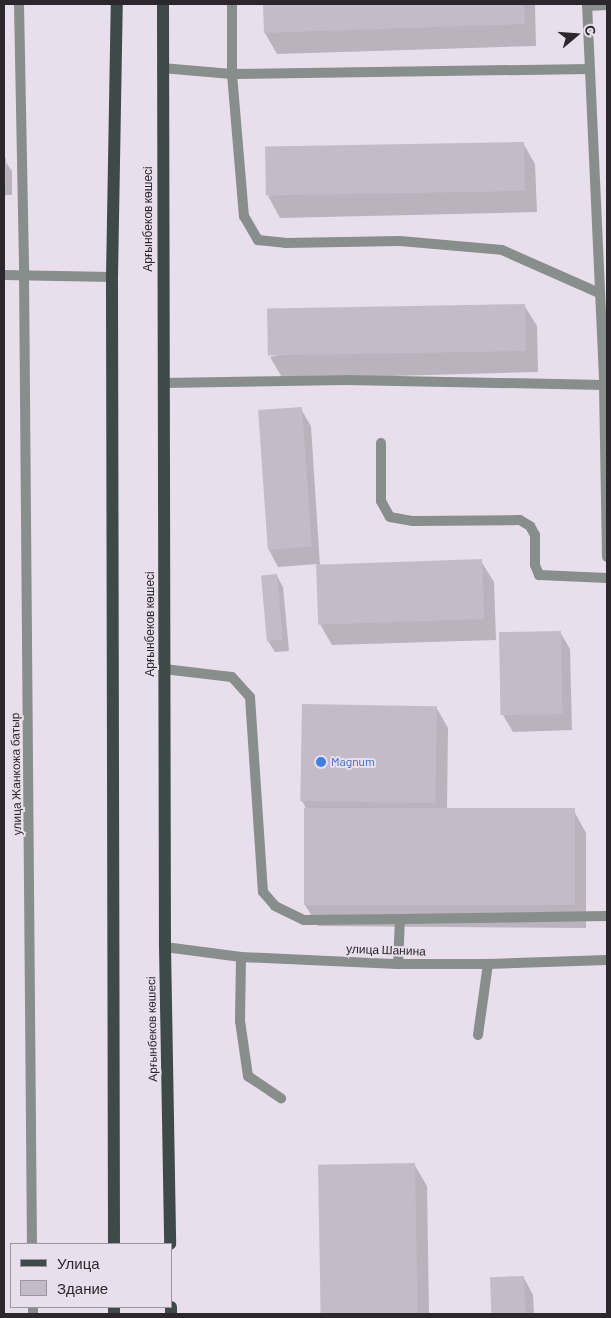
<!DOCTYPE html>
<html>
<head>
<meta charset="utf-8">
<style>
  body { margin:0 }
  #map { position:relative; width:611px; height:1318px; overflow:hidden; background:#e9dfec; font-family:Barlow,sans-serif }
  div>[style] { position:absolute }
  .shadow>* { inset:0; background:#0003 }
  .building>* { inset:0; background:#c5bbc8; transform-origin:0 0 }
  .lane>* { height:10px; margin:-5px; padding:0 5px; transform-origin:5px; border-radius:5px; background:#878e8c }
  .street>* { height:10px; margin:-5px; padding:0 5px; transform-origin:5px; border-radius:5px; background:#878e8c }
  .primary>* { height:12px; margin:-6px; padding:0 6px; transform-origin:6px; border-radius:6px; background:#3d4a47 }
  .dots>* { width:14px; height:14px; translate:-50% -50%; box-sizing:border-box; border:2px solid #e9dfec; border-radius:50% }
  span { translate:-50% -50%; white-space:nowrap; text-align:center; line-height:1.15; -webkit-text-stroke:4px #e9dfec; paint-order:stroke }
  .street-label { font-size:12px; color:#2b272c }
  .shop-label { font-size:12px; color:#366cbe }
  .left { translate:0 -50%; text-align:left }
  .frame { position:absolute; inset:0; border:5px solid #2b272c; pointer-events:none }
  .legend { position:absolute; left:10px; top:1243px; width:162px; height:65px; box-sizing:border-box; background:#e9dfec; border:1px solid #9d959f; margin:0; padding:6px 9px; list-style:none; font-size:15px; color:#2b272c }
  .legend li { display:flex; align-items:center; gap:10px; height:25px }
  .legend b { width:25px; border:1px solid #9d959f }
  .north { position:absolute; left:551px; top:10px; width:50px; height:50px; -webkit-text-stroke:4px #e9dfec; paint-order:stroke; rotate:72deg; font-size:14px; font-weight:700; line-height:20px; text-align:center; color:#2b272c }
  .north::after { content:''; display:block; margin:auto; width:18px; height:22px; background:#2b272c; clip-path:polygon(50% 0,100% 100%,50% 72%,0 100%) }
</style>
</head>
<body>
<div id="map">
  <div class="shadow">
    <div style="clip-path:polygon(264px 4px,535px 4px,536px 46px,277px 54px,265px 33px)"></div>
    <div style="clip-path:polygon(523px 143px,535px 164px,537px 212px,280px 218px,268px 196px)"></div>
    <div style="clip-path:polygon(4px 160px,12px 171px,12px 195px,4px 195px)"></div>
    <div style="clip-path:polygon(524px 305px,537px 326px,538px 372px,283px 379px,270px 357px)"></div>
    <div style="clip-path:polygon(301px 409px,311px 426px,320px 566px,481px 561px,494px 582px,496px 640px,332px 645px,320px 624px,317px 564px,278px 567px,269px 550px)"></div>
    <div style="clip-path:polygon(277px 576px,283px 587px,289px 651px,275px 652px,268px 641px)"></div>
    <div style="clip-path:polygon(560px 632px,570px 649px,572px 730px,513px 732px,503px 715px,501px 634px)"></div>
    <div style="clip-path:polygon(436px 707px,448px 728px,447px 810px,574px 811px,586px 833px,586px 928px,318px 926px,305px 905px,307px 810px,302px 801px)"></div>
    <div style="clip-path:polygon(414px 1164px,427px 1186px,429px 1314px,322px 1314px,319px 1166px)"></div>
    <div style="clip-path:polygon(492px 1278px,524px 1278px,533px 1295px,534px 1314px,492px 1314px)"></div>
  </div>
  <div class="building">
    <div style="clip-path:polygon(263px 4px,524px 4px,525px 24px,264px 33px)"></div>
    <div style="left:524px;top:142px;width:49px;height:259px;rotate:89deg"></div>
    <div style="left:4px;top:158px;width:2px;height:26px"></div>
    <div style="left:525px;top:304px;width:47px;height:258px;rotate:89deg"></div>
    <div style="left:302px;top:407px;width:140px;height:44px;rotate:86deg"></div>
    <div style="left:482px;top:559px;width:60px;height:166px;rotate:88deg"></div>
    <div style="left:277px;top:574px;width:66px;height:16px;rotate:85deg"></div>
    <div style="left:561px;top:631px;width:83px;height:62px;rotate:89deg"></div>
    <div style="left:302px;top:704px;width:135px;height:97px;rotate:1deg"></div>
    <div style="left:304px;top:808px;width:271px;height:97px"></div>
    <div style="left:415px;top:1163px;width:151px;height:97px;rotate:89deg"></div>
    <div style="left:524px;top:1276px;width:38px;height:34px;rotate:88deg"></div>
  </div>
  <div class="lane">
    <div style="left:232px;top:4px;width:70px;rotate:90deg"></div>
    <div style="left:232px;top:74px;width:143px;rotate:85.2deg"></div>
    <div style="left:244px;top:216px;width:28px;rotate:60deg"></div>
    <div style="left:258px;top:240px;width:27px;rotate:6deg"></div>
    <div style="left:285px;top:243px;width:115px;rotate:-1deg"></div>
    <div style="left:400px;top:241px;width:102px;rotate:5deg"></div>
    <div style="left:502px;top:250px;width:106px;rotate:23.9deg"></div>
    <div style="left:587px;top:6px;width:20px;rotate:-3deg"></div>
    <div style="left:381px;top:443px;width:58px;rotate:90deg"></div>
    <div style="left:381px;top:501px;width:18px;rotate:61deg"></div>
    <div style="left:390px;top:517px;width:22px;rotate:10deg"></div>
    <div style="left:412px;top:521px;width:108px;rotate:-0.5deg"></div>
    <div style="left:520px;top:520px;width:12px;rotate:31deg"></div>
    <div style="left:530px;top:526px;width:10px;rotate:61deg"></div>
    <div style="left:535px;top:535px;width:30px;rotate:90deg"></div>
    <div style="left:535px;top:565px;width:11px;rotate:68deg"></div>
    <div style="left:539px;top:575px;width:68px;rotate:2.5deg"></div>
    <div style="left:164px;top:669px;width:68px;rotate:6.7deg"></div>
    <div style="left:232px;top:677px;width:27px;rotate:48deg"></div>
    <div style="left:250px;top:697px;width:195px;rotate:86.2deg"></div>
    <div style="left:263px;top:892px;width:18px;rotate:49deg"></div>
    <div style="left:275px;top:906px;width:32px;rotate:26deg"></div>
    <div style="left:304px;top:920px;width:96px;rotate:-0.6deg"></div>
    <div style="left:400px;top:919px;width:45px;rotate:92.5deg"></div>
    <div style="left:400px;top:919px;width:207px;rotate:-0.8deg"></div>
    <div style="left:241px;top:957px;width:64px;rotate:90.9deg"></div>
    <div style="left:240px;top:1021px;width:56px;rotate:81.7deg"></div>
    <div style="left:248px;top:1076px;width:40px;rotate:34deg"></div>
    <div style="left:478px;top:1035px;width:72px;rotate:-82deg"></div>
  </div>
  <div class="street">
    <div style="left:19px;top:4px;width:270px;rotate:88.9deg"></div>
    <div style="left:24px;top:274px;width:970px;rotate:89.53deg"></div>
    <div style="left:587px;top:4px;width:381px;rotate:87.4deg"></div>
    <div style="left:604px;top:385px;width:172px;rotate:89deg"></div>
    <div style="left:162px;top:68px;width:70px;rotate:4.9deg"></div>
    <div style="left:232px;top:74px;width:357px;rotate:-0.8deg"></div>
    <div style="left:4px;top:275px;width:108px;rotate:1.1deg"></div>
    <div style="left:163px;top:383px;width:183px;rotate:-0.9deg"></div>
    <div style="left:346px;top:380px;width:258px;rotate:1.1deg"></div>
    <div style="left:165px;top:947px;width:77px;rotate:7.5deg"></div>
    <div style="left:241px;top:957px;width:157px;rotate:2.6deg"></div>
    <div style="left:398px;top:964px;width:90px"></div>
    <div style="left:488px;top:964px;width:119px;rotate:-1.9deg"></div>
    <div style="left:33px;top:1307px;width:7px;rotate:90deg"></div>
  </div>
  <div class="primary">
    <div style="left:163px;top:4px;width:943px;rotate:89.88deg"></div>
    <div style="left:165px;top:947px;width:297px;rotate:89deg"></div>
    <div style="left:114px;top:1244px;width:967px;rotate:-90.12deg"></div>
    <div style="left:112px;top:277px;width:273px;rotate:-89deg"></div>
    <div style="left:114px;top:1307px;width:7px;rotate:90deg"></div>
    <div style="left:171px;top:1307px;width:7px;rotate:90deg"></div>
  </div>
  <div class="dots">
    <div style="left:321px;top:762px;background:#3f7fe0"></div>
  </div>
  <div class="street-label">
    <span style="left:148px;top:219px;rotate:-90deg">Арғынбеков көшесі</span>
    <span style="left:150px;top:624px;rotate:-90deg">Арғынбеков көшесі</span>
    <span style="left:16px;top:774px;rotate:-91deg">улица Жанкожа батыр</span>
    <span style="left:386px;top:950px;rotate:2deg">улица Шанина</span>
    <span style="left:152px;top:1029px;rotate:-91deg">Арғынбеков көшесі</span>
  </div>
  <div class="shop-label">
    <span class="left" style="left:331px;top:762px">Magnum</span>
  </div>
  <div class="frame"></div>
  <ul class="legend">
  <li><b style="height:6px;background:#3d4a47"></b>Улица</li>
  <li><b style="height:14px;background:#c5bbc8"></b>Здание</li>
  </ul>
  <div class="north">С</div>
</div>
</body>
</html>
